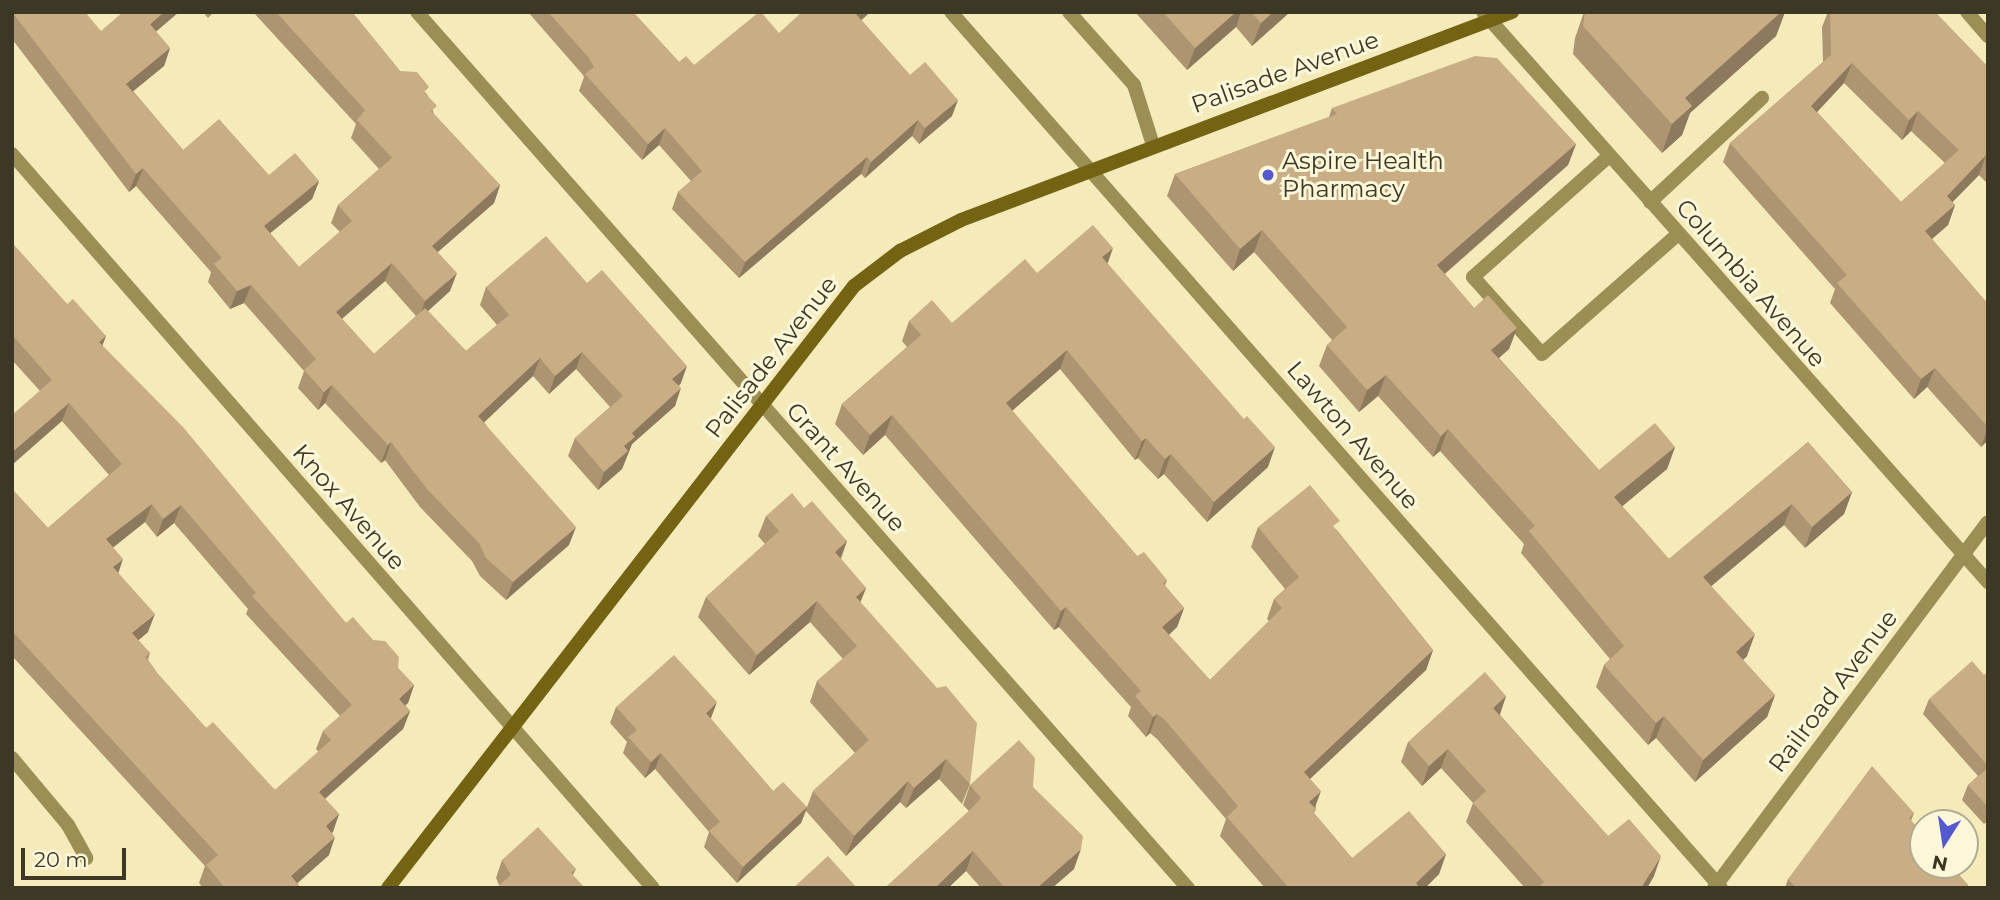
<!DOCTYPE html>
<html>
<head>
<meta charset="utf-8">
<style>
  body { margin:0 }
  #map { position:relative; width:2000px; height:900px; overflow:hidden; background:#f4eaba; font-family:Montserrat,sans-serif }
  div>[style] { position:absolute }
  .lane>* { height:14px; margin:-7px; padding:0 7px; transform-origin:7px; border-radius:7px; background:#9c8f55 }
  .street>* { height:14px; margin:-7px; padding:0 7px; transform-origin:7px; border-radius:7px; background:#9c8f55 }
  .secondary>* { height:14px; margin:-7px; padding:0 7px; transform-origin:7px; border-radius:7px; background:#746313 }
  .wall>* { inset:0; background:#ad9572 }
  .shaded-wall>* { inset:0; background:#8d795d }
  .building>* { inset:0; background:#c9ad85 }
  .dots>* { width:19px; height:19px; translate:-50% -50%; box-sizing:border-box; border:4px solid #fdf7da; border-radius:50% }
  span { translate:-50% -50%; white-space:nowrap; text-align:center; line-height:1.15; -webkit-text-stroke:6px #fdf7da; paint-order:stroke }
  .street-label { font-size:24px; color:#3d3825 }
  .poi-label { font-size:24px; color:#3d3825 }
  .left { translate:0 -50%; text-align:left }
  .frame { position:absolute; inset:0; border:14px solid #3d3825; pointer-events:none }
  .north { position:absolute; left:1909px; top:809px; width:70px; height:70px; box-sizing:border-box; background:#fdf7da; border:2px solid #b0ab92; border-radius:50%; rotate:192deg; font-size:19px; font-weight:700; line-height:28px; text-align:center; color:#3d3825 }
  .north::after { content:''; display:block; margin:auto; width:24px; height:32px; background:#5459cf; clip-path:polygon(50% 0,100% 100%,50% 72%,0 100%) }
  .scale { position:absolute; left:21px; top:848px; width:105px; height:32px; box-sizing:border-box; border:4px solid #3d3825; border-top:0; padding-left:9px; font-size:21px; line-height:24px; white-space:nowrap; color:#3d3825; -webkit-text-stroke:5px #fdf7da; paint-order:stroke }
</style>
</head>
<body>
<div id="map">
  <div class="lane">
    <div style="left:1069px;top:12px;width:98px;rotate:48.3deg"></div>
    <div style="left:1134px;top:85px;width:63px;rotate:72.4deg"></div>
    <div style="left:1609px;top:156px;width:182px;rotate:138.3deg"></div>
    <div style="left:1473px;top:277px;width:103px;rotate:48.1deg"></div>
    <div style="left:1542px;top:354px;width:181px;rotate:-41.4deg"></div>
    <div style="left:1650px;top:202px;width:153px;rotate:-42.9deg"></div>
  </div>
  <div class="street">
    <div style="left:417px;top:12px;width:1167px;rotate:48.65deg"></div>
    <div style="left:951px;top:12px;width:1166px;rotate:48.68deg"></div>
    <div style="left:1483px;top:12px;width:762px;rotate:48.46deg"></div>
    <div style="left:1967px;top:12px;width:32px;rotate:49deg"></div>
    <div style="left:12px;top:154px;width:974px;rotate:48.87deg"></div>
    <div style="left:12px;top:758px;width:87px;rotate:50.1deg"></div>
    <div style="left:68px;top:825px;width:38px;rotate:61deg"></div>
    <div style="left:1714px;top:888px;width:457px;rotate:-53.2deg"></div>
  </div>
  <div class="secondary">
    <div style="left:388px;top:888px;width:761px;rotate:-52.26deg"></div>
    <div style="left:854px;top:286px;width:58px;rotate:-37.3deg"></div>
    <div style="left:900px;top:251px;width:68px;rotate:-26.9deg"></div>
    <div style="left:961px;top:220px;width:589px;rotate:-20.68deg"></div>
  </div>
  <div class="wall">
    <div style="clip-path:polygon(evenodd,12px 12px,101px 31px,156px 32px,170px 48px,164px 66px,133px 91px,183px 150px,269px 175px,319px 181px,312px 199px,270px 233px,299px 267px,340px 232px,331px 223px,338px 205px,379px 169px,351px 138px,356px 124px,253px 12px,352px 12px,400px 71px,427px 94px,434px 114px,500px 185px,494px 203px,438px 252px,450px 291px,428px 311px,466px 351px,497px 325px,480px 305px,486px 287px,587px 283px,681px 383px,679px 386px,675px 406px,632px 444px,622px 469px,598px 490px,568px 456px,575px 438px,610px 407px,576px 369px,549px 394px,533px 376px,484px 422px,569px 545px,506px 600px,480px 576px,472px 561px,420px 507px,385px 460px,381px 463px,325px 403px,318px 410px,298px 388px,304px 371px,244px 303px,230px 309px,208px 282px,211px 272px,136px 186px,129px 192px,12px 39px,12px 12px,385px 281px,416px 316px,374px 354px,342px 319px,385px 281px)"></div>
    <div style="clip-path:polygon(203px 12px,214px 12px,208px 18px)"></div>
    <div style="clip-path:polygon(528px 12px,633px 12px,679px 62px,694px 65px,779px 33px,868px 14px,861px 20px,910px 75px,952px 116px,919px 144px,912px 136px,865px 178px,861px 174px,739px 278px,672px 209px,678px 192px,691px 181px,659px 145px,642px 160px,579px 91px,584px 77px,583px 75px)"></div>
    <div style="clip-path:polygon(1135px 12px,1290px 12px,1252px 46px,1236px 27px,1187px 70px)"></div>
    <div style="clip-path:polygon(1584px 12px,1785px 12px,1776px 36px,1690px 113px,1682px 135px,1662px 153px,1573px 54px,1575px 38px)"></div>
    <div style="clip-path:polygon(evenodd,1828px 12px,1935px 12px,1988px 67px,1988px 184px,1979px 175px,1952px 202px,1955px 205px,1948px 225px,1932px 239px,1988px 304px,1988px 440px,1981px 447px,1927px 387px,1914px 399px,1830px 303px,1835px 289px,1723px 162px,1730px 143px,1823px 62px,1822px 27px,1828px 12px,1844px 83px,1902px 140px,1911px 131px,1945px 163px,1901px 202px,1817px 112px,1844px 83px)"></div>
    <div style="clip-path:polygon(1332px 108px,1576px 144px,1568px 165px,1445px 274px,1474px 308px,1517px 328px,1509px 349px,1499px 358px,1599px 470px,1675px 447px,1667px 469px,1622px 506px,1669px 559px,1808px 442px,1852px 492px,1844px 514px,1805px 548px,1784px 525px,1711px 586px,1747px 656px,1743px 660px,1775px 695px,1767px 717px,1695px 782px,1656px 738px,1648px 745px,1596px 687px,1604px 665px,1610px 659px,1521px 553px,1524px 544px,1440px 451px,1433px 457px,1378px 396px,1359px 412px,1319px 366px,1327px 345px,1332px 340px,1254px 252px,1233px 271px,1167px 196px,1175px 174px,1329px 117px)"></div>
    <div style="clip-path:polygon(evenodd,12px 243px,67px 304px,106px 336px,102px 346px,346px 623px,398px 668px,414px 685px,408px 703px,405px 705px,410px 711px,403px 729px,325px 799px,339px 814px,332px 833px,329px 855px,297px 883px,301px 888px,203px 888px,199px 883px,205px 866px,12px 656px,12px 489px,48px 528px,109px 475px,62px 421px,40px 391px,12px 360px,12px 243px,145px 522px,157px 537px,174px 523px,248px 609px,246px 614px,340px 716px,323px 731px,316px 749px,319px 752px,275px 790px,206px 728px,158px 674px,148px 660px,150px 653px,138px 640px,148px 632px,118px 573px,113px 547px,145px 522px)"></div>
    <div style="clip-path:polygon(1107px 263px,1268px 467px,1207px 522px,1164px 474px,1158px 479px,1138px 458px,1135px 460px,1060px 369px,1012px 411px,1137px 556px,1167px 580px,1165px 586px,1184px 608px,1177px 627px,1169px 635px,1210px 680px,1269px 621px,1267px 619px,1274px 599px,1285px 589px,1251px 547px,1258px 527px,1336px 529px,1433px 650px,1426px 670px,1310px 779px,1316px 809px,1314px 813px,1352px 858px,1446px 854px,1439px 874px,1425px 888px,1265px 888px,1220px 836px,1226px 819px,1157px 739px,1150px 733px,1146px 737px,1128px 716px,1131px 707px,1059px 627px,1054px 630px,885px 435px,863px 455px,835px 424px,842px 404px,907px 347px,902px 341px,909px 321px,952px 323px,1037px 273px)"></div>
    <div style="clip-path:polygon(804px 508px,847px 541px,841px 559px,866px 588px,860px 602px,970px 784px,962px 804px,939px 779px,906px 808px,900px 802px,846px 856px,806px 811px,801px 823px,737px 883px,704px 847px,709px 832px,655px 769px,645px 778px,623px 753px,627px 742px,610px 723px,616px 707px,711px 719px,773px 791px,807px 807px,813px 791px,855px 753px,810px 702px,817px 681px,843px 659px,810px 622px,749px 675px,698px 617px,706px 597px,765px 544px,758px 536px,766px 516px)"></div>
    <div style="clip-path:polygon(1988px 672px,1988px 821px,1984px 824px,1962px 800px,1968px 785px,1978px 776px,1923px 714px,1929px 699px,1984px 675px)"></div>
    <div style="clip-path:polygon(1506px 696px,1500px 715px,1608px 836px,1654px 876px,1647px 888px,1525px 888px,1466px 822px,1473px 803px,1441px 768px,1422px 786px,1401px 762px,1408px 742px)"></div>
    <div style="clip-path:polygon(970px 785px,1033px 787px,1074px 869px,1052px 888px,981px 888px,966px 871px,948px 888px,885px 888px,969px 811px,963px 805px)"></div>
    <div style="clip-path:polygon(1914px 813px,1911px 821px,1968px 885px,1967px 888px,1785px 888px,1788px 879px)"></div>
    <div style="clip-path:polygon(502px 860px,576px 869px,573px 875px,499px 885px,496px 878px)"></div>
  </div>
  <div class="shaded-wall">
    <div style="clip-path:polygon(164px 12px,179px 12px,144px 42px,150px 24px)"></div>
    <div style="clip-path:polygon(858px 12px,868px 12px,868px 14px,850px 31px,856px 14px)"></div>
    <div style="clip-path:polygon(1236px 12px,1241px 12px,1236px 27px,1187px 70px,1195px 48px)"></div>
    <div style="clip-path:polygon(1273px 12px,1290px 12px,1252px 46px,1261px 23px)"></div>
    <div style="clip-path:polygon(1781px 12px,1785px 12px,1776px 36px,1690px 113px,1682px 135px,1662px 153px,1672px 124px,1685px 98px)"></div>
    <div style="clip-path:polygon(170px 48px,164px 66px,120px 102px,126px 84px)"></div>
    <div style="clip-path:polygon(1852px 63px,1844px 83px,1804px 126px,1811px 106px)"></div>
    <div style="clip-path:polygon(958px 100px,952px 116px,919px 144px,925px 128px)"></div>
    <div style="clip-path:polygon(1918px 111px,1911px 131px,1902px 140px,1909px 120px)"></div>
    <div style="clip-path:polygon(918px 120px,912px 136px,865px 178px,871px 162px)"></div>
    <div style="clip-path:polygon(665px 128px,659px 145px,642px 160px,648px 144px)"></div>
    <div style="clip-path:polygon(1576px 144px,1568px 165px,1429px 287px,1437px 265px)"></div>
    <div style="clip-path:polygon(1986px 155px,1979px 175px,1939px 216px,1947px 196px)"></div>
    <div style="clip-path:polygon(867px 157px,861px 174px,739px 278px,745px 262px)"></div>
    <div style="clip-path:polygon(143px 168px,136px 186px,129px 192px,136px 174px)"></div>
    <div style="clip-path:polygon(319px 181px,312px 199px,257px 244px,264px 226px)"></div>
    <div style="clip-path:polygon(500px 185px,494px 203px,425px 263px,432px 246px)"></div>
    <div style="clip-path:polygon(1955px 205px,1948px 225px,1918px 251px,1925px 231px)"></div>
    <div style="clip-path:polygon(1262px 230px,1254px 252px,1233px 271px,1240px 249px)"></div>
    <div style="clip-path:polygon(1113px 248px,1106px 268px,1102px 257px)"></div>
    <div style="clip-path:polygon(392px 263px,385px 281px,329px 330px,336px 312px)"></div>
    <div style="clip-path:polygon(457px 273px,450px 291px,419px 319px,425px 301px)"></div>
    <div style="clip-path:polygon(251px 285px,244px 303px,230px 309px,237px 291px)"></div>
    <div style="clip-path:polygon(1517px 328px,1509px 349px,1483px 372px,1491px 350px)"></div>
    <div style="clip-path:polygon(106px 336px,99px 354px,99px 342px)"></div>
    <div style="clip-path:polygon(1067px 350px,1060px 369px,998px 423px,1006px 403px)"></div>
    <div style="clip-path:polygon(582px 352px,576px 369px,549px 394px,555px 376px)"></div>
    <div style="clip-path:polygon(540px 358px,533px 376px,472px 434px,478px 416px)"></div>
    <div style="clip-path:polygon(687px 366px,681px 383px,666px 397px,672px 379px)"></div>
    <div style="clip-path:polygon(1935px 368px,1927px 387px,1914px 399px,1921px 379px)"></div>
    <div style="clip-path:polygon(1386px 375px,1378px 396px,1359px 412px,1367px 390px)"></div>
    <div style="clip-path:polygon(332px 385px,325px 403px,318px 410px,324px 392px)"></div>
    <div style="clip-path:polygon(681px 388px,675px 406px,632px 444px,622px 469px,598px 490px,604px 472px,624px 446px,632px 433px)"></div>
    <div style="clip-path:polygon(69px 403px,62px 421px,12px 465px,12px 452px)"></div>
    <div style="clip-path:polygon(892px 415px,885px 435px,863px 455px,870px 435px)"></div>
    <div style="clip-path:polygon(1988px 427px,1988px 440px,1981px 447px)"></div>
    <div style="clip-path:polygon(1448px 429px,1440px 451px,1433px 457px,1441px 436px)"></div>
    <div style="clip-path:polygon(1146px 438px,1138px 458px,1135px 460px,1142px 441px)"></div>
    <div style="clip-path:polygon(391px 442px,385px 460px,381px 463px,388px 445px)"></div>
    <div style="clip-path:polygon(1275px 447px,1268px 467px,1207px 522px,1214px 502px)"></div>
    <div style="clip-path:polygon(1675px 447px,1667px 469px,1607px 519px,1614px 497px)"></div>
    <div style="clip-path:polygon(1171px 454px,1164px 474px,1158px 479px,1165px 459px)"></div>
    <div style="clip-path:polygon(1852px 492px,1844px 514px,1805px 548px,1812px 527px)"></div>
    <div style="clip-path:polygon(152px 504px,145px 522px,100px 558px,106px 539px)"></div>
    <div style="clip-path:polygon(1792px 504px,1784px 525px,1696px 599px,1703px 577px)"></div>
    <div style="clip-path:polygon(181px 505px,174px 523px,157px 537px,163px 519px)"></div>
    <div style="clip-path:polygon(576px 527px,569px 545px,506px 600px,513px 582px)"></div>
    <div style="clip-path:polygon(847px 541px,839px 561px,835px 552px)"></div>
    <div style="clip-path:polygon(123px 559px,117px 577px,113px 567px)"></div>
    <div style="clip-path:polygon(866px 588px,858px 608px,856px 597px)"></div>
    <div style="clip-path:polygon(817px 601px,810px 622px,749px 675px,757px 655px)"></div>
    <div style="clip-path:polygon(1066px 607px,1059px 627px,1054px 630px,1061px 611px)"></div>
    <div style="clip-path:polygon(1184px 608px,1177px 627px,1155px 647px,1162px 627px)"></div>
    <div style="clip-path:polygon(155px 614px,148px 632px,126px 651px,132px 633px)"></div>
    <div style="clip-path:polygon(1755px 634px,1747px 656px,1728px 673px,1736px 652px)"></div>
    <div style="clip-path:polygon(1433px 650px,1426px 670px,1297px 791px,1304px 772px)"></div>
    <div style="clip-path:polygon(414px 685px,408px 703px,393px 717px,399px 699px)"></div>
    <div style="clip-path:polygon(1775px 695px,1767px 717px,1695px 782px,1703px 760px)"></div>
    <div style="clip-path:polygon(1506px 696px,1499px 716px,1493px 708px)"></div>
    <div style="clip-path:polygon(717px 702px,711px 718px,700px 729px,706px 713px)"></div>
    <div style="clip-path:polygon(410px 711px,403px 729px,312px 810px,319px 792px)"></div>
    <div style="clip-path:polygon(1157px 714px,1150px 733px,1146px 737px,1153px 717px)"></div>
    <div style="clip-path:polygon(1664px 716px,1656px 738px,1648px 745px,1656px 723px)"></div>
    <div style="clip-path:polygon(1448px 749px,1441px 768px,1422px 786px,1429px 766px)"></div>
    <div style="clip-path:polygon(661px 753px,655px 769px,645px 778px,651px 762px)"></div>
    <div style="clip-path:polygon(946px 759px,939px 779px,906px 808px,914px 788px)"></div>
    <div style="clip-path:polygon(908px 781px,900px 802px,846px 856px,854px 836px)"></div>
    <div style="clip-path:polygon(1321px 791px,1314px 810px,1309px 802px)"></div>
    <div style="clip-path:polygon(807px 807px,801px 823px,737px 883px,743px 867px)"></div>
    <div style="clip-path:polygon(339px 814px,333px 832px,320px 844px,326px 826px)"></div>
    <div style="clip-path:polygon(335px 837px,329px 855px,292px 888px,291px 876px)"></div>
    <div style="clip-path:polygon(1081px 849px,1074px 869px,1052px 888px,1037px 888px)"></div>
    <div style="clip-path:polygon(973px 851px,966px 871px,948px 888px,935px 888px)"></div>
    <div style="clip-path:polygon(1446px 854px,1439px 874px,1425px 888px,1414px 888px,1416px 883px)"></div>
    <div style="clip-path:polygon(1661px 856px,1654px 876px,1647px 888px,1641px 888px)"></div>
  </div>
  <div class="building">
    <div style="clip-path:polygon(12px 12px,85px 12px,101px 31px,123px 12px,164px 12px,150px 24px,170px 48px,126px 84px,183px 150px,219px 119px,269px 175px,295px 153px,319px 181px,264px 226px,299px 267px,352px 221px,338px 205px,392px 158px,357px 120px,365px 110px,276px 12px,352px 12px,400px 71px,417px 72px,429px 87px,424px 92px,437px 106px,431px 111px,500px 185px,432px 246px,457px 273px,425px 301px,392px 263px,336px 312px,374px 354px,425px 308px,466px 351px,509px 315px,486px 287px,546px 236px,587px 283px,602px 270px,687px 366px,672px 379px,681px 388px,632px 433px,635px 437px,624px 446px,628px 451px,604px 472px,575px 438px,623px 396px,582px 352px,555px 376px,540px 358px,478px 416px,576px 527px,513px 582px,486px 558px,479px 543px,427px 489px,391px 442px,388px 445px,332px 385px,324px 392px,304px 370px,316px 359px,251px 285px,237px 291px,214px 264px,222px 258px,143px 168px,136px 174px)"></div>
    <div style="clip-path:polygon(548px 12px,633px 12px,679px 62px,686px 56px,694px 65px,759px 12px,761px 12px,779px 33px,802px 12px,858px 12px,856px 14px,910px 75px,925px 62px,958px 100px,925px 128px,918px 120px,871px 162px,867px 157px,745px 262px,678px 192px,702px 171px,665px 128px,648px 144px,585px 74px,594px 67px,589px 58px)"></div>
    <div style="clip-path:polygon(1163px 12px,1236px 12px,1195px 48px)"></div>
    <div style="clip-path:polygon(1251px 12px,1273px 12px,1261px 23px)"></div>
    <div style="clip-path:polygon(1585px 12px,1781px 12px,1685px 98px,1692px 106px,1672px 124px,1583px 26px)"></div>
    <div style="clip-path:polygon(evenodd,1830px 12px,1935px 12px,1988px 67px,1988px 156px,1986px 155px,1947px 196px,1955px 205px,1925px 231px,1988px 304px,1988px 427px,1935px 368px,1921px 379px,1837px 283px,1847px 275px,1730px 143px,1831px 55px,1830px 12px,1852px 63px,1909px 120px,1918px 111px,1959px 150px,1901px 202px,1811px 106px,1852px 63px)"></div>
    <div style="clip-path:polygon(1475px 56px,1497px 58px,1576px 144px,1437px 265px,1474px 308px,1488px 295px,1517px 328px,1491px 350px,1599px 470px,1655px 423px,1675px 447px,1614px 497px,1669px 559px,1808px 442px,1852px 492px,1812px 527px,1792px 504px,1703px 577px,1755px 634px,1736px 652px,1775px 695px,1703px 760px,1664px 716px,1656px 723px,1604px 665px,1624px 646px,1529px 531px,1535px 526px,1448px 429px,1441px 436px,1386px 375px,1367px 390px,1327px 345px,1347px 327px,1262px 230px,1240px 249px,1175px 174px,1337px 114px,1332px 108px)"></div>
    <div style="clip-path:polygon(1093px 225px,1113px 248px,1102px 257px,1244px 419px,1247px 416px,1275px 447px,1214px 502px,1171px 454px,1165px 459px,1146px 438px,1142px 441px,1067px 350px,1006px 403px,1137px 556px,1144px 552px,1167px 580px,1163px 583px,1184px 608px,1162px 627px,1210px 680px,1282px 608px,1274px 599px,1299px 577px,1258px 527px,1310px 485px,1340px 521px,1333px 526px,1433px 650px,1304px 772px,1321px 791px,1309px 802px,1316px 809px,1313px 812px,1352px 858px,1409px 811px,1446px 854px,1416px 883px,1420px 888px,1289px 888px,1227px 817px,1238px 806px,1164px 719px,1157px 714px,1153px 717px,1135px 696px,1141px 691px,1066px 607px,1061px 611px,892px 415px,870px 435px,842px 404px,921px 335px,909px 321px,932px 300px,952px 323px,1025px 259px,1037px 273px)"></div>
    <div style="clip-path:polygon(evenodd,12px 243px,67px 304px,73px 299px,106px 336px,99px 342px,183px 427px,346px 623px,353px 617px,373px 640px,385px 641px,399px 657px,398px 668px,414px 685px,399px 699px,410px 711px,319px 792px,339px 814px,326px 826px,335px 837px,291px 876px,301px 888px,225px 888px,206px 865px,218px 855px,12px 631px,12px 489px,48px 528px,122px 464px,69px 403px,12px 452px,12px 415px,52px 380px,14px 337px,12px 339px,12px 243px,152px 504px,163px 519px,181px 505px,256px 593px,252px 596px,352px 705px,323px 731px,331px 740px,275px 790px,213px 722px,206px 728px,158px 674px,145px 657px,150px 653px,132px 633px,155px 614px,113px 567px,123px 559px,106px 539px,152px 504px)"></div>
    <div style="clip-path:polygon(792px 493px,804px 508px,812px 501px,847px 541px,835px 552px,866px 588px,856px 597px,937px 688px,946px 686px,977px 723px,970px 784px,946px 759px,914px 788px,908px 781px,854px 836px,813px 791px,869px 740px,817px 681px,857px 646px,817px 601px,757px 655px,706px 597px,779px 531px,766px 516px)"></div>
    <div style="clip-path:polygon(674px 655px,717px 702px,706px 713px,773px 791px,783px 782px,807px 807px,743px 867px,709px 831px,720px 822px,661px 753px,651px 762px,628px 737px,637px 730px,616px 707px)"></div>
    <div style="clip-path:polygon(1972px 661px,1984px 675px,1988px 672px,1988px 766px,1929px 699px)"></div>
    <div style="clip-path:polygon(1485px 672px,1506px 696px,1493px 708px,1608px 836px,1629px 819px,1661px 856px,1641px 888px,1537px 888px,1544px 882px,1473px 803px,1486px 791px,1448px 749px,1429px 766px,1408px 742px)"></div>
    <div style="clip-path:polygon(1019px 740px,1035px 758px,1033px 787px,1083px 836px,1081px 849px,1037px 888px,1005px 888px,973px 851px,935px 888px,885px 888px,971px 809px,981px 798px,970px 785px)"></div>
    <div style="clip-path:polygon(1872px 766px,1914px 813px,1909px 818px,1923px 834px,1923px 865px,1950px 865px,1968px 885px,1965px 888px,1796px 888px,1788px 879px)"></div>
    <div style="clip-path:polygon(1988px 768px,1988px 807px,1968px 785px)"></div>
    <div style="clip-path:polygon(538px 827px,576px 869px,571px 873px,585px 888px,496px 888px,511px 875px,502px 860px)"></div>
    <div style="clip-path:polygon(828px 856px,857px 888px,793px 888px)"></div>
  </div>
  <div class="dots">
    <div style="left:1268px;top:175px;background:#5459cf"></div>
  </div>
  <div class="street-label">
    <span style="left:1285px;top:72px;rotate:-20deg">Palisade Avenue</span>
    <span style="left:1751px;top:283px;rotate:49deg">Columbia Avenue</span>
    <span style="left:771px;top:357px;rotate:-52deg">Palisade Avenue</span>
    <span style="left:1353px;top:435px;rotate:49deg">Lawton Avenue</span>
    <span style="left:846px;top:467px;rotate:48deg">Grant Avenue</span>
    <span style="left:349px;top:507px;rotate:49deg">Knox Avenue</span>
    <span style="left:1833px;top:691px;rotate:-53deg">Railroad Avenue</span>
  </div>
  <div class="poi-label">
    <span class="left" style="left:1282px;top:175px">Aspire Health<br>Pharmacy</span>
  </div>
  <div class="frame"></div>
  <div class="north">N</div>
  <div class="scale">20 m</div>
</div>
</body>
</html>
